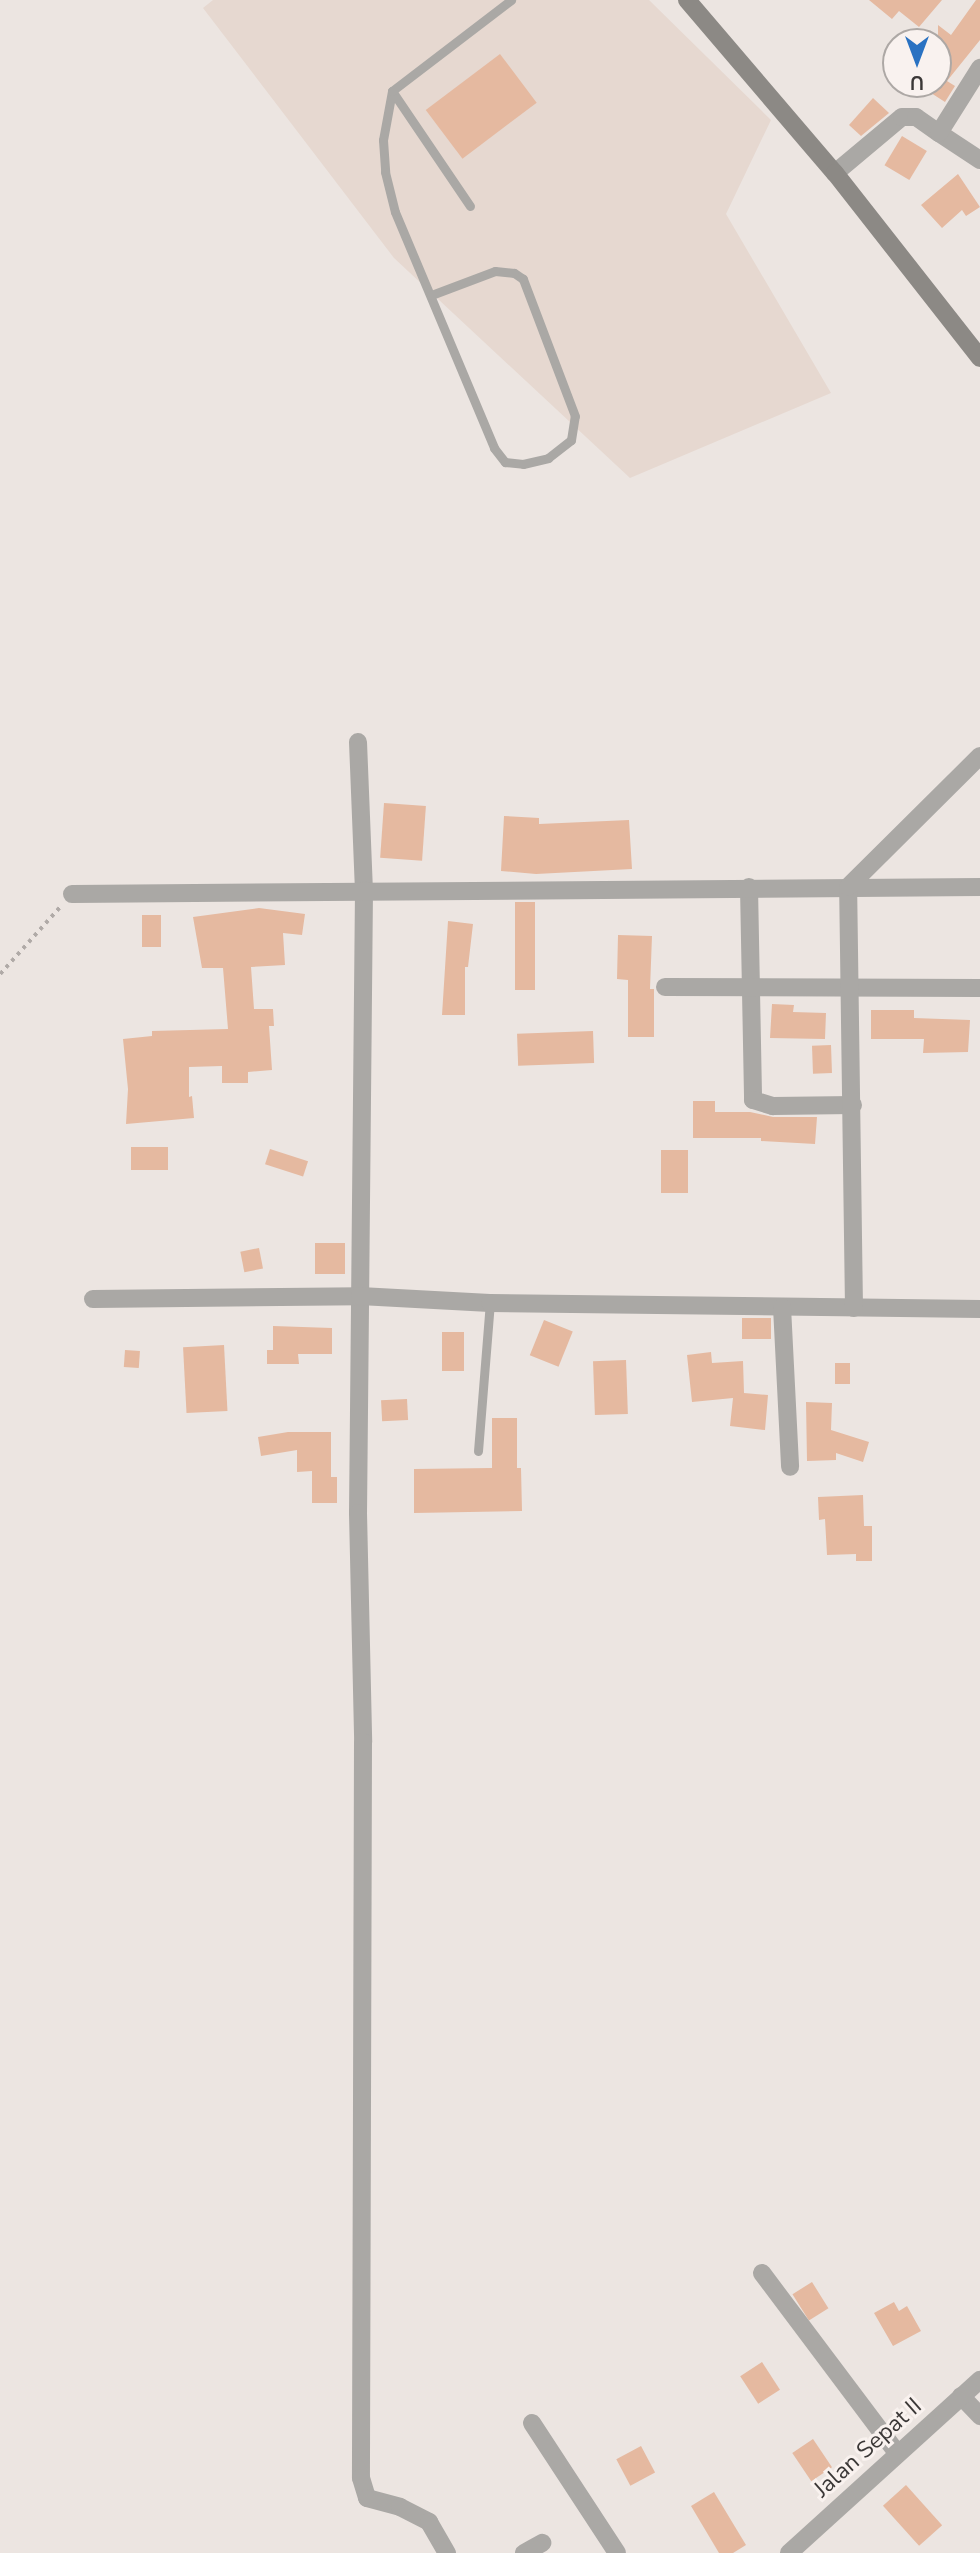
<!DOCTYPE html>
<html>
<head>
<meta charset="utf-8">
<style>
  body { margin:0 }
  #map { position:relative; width:980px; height:2553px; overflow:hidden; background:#ece5e1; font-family:"Nunito Sans",sans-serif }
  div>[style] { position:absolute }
  .built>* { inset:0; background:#e6d8d0 }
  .building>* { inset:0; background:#e5b9a0; transform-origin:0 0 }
  .path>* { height:3.5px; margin-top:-1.75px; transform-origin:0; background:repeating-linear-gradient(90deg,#b0aaa7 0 3.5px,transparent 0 8.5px) }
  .lane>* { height:9px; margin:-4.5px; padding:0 4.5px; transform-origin:4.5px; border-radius:4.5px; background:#aaa8a5 }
  .street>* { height:18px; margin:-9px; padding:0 9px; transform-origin:9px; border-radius:9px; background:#aaa8a5 }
  .secondary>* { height:18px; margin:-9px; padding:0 9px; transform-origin:9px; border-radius:9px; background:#8c8985 }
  span { translate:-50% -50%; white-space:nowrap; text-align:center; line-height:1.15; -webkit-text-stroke:6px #f9f2ef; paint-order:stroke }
  .street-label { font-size:23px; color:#3b3837 }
  .north { position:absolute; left:882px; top:28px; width:70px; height:70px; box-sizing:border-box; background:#f9f2ef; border:2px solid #ada8a5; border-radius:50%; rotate:180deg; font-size:19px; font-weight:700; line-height:28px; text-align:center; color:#3b3837 }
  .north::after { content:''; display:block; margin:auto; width:24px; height:32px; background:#2a72c2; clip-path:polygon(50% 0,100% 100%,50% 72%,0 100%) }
</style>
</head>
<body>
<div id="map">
  <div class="built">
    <div style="clip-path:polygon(213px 0,649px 0,771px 120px,726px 214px,831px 393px,630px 478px,394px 258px,203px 8px)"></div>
  </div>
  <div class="building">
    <div style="clip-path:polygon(869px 0,942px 0,919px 27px,899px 11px,892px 19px)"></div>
    <div style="clip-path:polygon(976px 0,980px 0,980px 40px,947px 81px,955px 86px,945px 102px,917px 84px,938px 84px,938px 74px,943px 64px,938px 60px,938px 25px,951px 35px)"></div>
    <div style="left:500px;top:54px;width:61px;height:93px;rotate:53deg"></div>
    <div style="clip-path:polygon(873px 98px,889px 113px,861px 136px,849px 125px)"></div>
    <div style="left:902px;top:136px;width:29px;height:34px;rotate:31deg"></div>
    <div style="clip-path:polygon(958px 174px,980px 207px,966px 216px,962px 210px,942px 228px,921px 205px)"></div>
    <div style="left:384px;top:803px;width:42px;height:55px;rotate:4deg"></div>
    <div style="clip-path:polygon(504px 816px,539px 818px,539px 824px,629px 820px,632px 869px,536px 874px,501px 871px)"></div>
    <div style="left:515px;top:902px;width:20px;height:88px"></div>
    <div style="clip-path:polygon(259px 908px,305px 914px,302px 935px,283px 933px,285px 965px,251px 967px,254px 1009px,273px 1009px,274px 1026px,269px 1026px,272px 1070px,248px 1072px,248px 1083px,222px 1083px,222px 1066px,189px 1067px,189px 1097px,192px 1096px,194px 1118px,126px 1124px,128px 1089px,123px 1039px,152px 1036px,152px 1031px,228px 1029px,223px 968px,202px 968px,193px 917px)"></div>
    <div style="left:142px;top:915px;width:19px;height:32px"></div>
    <div style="clip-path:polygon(448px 921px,473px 924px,468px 967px,465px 967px,465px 1015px,442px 1015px)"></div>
    <div style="clip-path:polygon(618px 935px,652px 936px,650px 989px,654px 989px,654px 1037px,628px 1037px,628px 980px,617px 979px)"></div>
    <div style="clip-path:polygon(772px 1004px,794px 1005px,793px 1012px,826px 1013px,825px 1039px,770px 1038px)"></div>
    <div style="clip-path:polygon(871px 1010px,914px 1010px,914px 1018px,970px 1020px,968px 1052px,923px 1053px,924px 1039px,871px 1039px)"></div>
    <div style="left:593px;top:1031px;width:32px;height:76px;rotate:88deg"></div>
    <div style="left:831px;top:1045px;width:28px;height:19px;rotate:88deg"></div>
    <div style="clip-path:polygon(693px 1101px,715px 1101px,715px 1112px,750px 1112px,773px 1117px,817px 1117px,815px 1144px,761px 1141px,761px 1138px,693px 1138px)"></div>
    <div style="left:131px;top:1147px;width:37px;height:23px"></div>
    <div style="left:270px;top:1149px;width:40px;height:16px;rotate:18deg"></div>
    <div style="left:661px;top:1150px;width:27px;height:43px"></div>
    <div style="left:315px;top:1243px;width:30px;height:31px"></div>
    <div style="left:259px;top:1248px;width:21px;height:19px;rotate:79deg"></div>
    <div style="left:771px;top:1318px;width:21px;height:29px;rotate:90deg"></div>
    <div style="left:544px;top:1320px;width:31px;height:38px;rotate:22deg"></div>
    <div style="clip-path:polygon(273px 1326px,332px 1328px,332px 1354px,298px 1354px,299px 1364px,267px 1364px,267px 1350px,273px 1350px)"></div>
    <div style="left:442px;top:1332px;width:22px;height:39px"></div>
    <div style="left:224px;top:1345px;width:66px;height:41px;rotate:87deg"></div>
    <div style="left:125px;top:1350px;width:15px;height:17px;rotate:4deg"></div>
    <div style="clip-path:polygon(711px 1352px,712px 1363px,743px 1361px,744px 1393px,768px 1395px,765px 1430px,730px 1426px,733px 1398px,692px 1402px,687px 1355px)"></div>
    <div style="left:626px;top:1360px;width:54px;height:33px;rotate:88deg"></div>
    <div style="left:835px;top:1363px;width:15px;height:21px"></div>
    <div style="left:407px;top:1399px;width:21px;height:26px;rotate:87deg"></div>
    <div style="clip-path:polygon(806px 1402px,832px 1403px,831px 1430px,869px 1442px,863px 1462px,836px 1453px,836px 1460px,807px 1461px)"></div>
    <div style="clip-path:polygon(492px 1418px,517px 1418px,517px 1468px,521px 1468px,522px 1511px,414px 1513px,414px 1469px,492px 1468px)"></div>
    <div style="clip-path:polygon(288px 1432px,331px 1432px,331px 1477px,337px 1477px,337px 1503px,312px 1503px,312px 1471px,297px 1472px,297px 1450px,261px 1456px,258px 1437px)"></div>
    <div style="clip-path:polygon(863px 1495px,864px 1526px,872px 1526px,872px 1561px,856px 1561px,856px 1554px,827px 1555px,825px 1519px,819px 1520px,818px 1497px)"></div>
    <div style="left:812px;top:2282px;width:31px;height:23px;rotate:58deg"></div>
    <div style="clip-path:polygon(894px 2302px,899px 2311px,907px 2306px,921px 2331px,893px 2346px,874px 2313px)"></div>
    <div style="left:762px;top:2362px;width:33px;height:26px;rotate:57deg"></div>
    <div style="left:813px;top:2439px;width:34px;height:25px;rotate:56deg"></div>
    <div style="left:641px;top:2446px;width:30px;height:28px;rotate:62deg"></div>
    <div style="left:906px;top:2485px;width:54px;height:31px;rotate:48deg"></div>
    <div style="clip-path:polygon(714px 2492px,746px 2545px,733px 2553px,719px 2553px,691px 2506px)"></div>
  </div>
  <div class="path">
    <div style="left:0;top:974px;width:91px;rotate:-48.1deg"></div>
  </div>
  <div class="lane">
    <div style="left:392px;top:91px;width:50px;rotate:100.4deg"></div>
    <div style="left:383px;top:140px;width:32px;rotate:86deg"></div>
    <div style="left:385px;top:172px;width:41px;rotate:76deg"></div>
    <div style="left:395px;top:212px;width:256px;rotate:67.2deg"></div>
    <div style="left:494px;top:448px;width:18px;rotate:52deg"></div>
    <div style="left:505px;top:462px;width:18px;rotate:6deg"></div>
    <div style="left:523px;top:464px;width:26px;rotate:-13deg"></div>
    <div style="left:548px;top:458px;width:29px;rotate:-38deg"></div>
    <div style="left:571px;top:440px;width:24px;rotate:-81deg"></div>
    <div style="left:575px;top:416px;width:147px;rotate:-110.8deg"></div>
    <div style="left:523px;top:279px;width:11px;rotate:-146deg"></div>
    <div style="left:514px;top:273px;width:19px;rotate:-174deg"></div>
    <div style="left:495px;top:271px;width:68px;rotate:159.4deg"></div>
    <div style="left:470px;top:206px;width:139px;rotate:-124.1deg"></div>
    <div style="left:392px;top:91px;width:150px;rotate:-37.4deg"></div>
    <div style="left:478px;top:1451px;width:148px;rotate:-85.4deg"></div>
  </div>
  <div class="street">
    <div style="left:939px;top:133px;width:49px;rotate:33.4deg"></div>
    <div style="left:835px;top:173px;width:87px;rotate:-39.9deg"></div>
    <div style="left:902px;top:117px;width:14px"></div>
    <div style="left:916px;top:117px;width:28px;rotate:35deg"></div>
    <div style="left:939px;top:133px;width:77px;rotate:-57.8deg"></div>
    <div style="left:358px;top:742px;width:148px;rotate:87.7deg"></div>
    <div style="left:364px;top:890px;width:623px;rotate:90.55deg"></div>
    <div style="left:358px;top:1513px;width:229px;rotate:88.7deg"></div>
    <div style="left:363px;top:1742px;width:736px;rotate:90.16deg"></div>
    <div style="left:361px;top:2478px;width:21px;rotate:73deg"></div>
    <div style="left:367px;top:2498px;width:34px;rotate:15deg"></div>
    <div style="left:400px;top:2507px;width:33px;rotate:27deg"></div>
    <div style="left:429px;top:2522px;width:36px;rotate:60deg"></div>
    <div style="left:749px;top:887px;width:213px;rotate:88.9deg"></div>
    <div style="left:753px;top:1100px;width:21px;rotate:17deg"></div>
    <div style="left:773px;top:1106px;width:80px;rotate:-0.7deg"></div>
    <div style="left:72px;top:894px;width:908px;rotate:-0.44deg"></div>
    <div style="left:665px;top:987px;width:315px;rotate:0.2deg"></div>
    <div style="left:93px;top:1299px;width:267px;rotate:-0.6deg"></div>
    <div style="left:360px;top:1296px;width:130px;rotate:3.1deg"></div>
    <div style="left:490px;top:1303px;width:490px;rotate:0.7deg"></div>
    <div style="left:782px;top:1307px;width:160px;rotate:87.1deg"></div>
    <div style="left:854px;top:1308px;width:421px;rotate:-90.8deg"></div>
    <div style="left:848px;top:887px;width:186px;rotate:-44.8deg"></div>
    <div style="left:762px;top:2273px;width:226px;rotate:53.1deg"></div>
    <div style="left:961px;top:2396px;width:28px;rotate:46deg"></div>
    <div style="left:532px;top:2423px;width:155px;rotate:56.8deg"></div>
    <div style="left:524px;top:2553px;width:21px;rotate:-29deg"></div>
    <div style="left:789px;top:2553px;width:258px;rotate:-42.2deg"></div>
  </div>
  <div class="secondary">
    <div style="left:687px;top:0;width:228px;rotate:49.5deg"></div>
    <div style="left:835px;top:173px;width:235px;rotate:51.9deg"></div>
  </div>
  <div class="street-label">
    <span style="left:868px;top:2448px;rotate:-42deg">Jalan Sepat II</span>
  </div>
  <div class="north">U</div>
</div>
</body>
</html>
